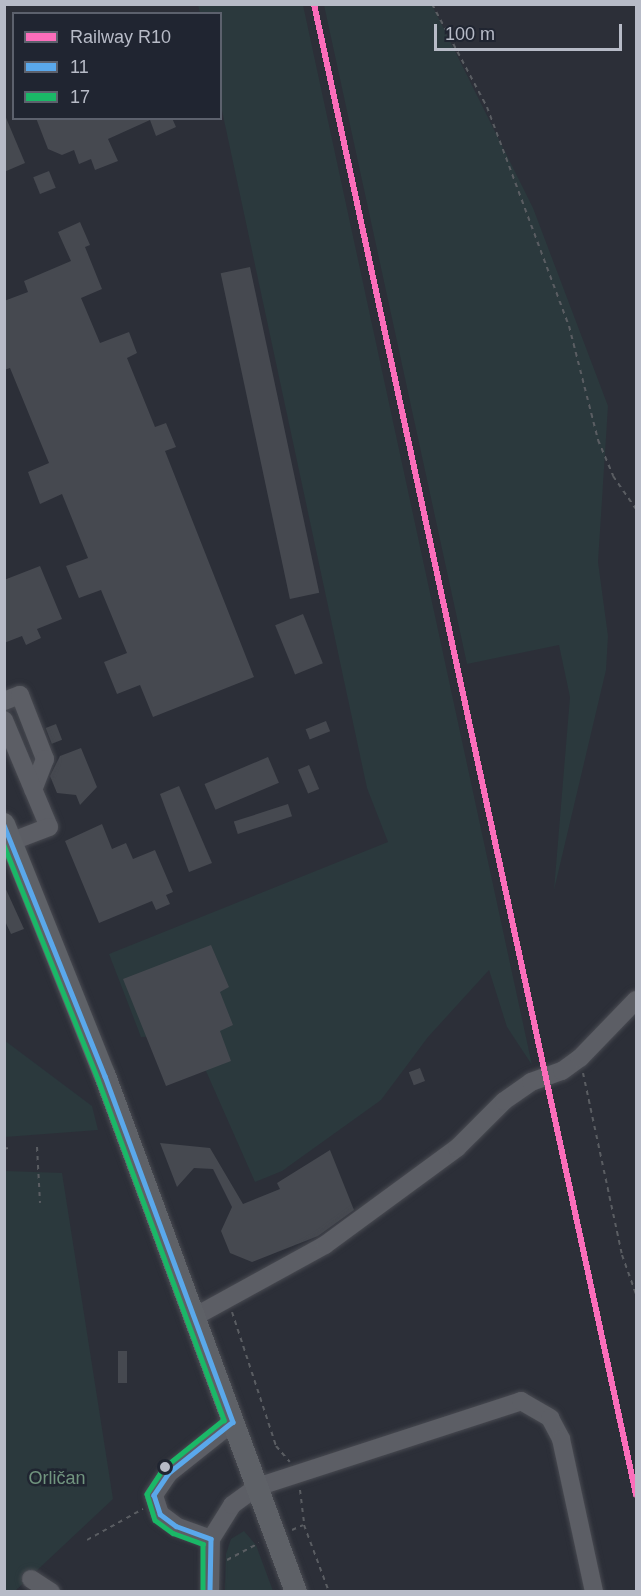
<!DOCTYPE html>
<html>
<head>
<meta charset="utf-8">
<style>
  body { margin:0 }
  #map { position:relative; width:641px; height:1596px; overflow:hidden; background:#2c2f38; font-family:Helvetica,sans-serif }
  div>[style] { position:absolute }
  .green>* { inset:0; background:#2b393d }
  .building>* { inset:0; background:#464950; transform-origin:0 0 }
  .path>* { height:2px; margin-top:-1px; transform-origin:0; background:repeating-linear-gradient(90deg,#5a5d62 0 4.5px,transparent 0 9px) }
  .roads { filter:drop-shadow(0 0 2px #484a51) drop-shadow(0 0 2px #484a51) }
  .minor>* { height:18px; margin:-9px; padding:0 9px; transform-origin:9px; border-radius:9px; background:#5c5e65 }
  .major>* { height:22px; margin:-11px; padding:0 11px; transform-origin:11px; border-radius:11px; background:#5e6167 }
  .bus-1>* { height:4.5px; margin:-2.25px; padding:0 2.25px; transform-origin:2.25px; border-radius:2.25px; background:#5aa8eb }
  .bus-2>* { height:4.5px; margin:-2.25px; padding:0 2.25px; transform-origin:2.25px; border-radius:2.25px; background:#1ab867 }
  .rail-1>* { height:6px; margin:-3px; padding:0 3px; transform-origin:3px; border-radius:3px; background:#fb6dba }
  .dots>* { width:16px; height:16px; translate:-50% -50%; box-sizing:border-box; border:3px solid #202531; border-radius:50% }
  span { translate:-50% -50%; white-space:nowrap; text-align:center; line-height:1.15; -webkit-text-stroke:5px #202531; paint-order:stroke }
  .park-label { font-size:18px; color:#71957f }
  .frame { position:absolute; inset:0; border:6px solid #b7bbc7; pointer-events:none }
  .legend { position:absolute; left:12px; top:12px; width:210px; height:108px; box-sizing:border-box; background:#202531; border:2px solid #5c616d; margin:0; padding:8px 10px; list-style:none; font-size:18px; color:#b7bbc7 }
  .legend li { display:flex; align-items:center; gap:12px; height:30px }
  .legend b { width:30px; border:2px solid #5c616d }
  .scale { position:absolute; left:434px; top:24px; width:188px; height:27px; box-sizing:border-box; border:3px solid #b7bbc7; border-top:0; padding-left:8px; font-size:18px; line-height:21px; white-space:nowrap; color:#b7bbc7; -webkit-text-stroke:4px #202531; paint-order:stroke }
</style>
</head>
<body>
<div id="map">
  <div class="green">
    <div style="clip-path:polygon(198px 5px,303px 5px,532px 1065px,507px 1027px,489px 970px,428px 1037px,381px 1100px,282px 1171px,255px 1182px,206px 1071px,184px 1035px,141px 1037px,109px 954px,388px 842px,367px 788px,221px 106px,220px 14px,200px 13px)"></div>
    <div style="clip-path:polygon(324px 5px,432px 5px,533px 208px,608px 406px,598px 562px,608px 636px,606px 670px,554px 890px,570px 697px,559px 645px,467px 664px)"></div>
    <div style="clip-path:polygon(4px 1040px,92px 1106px,98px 1130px,5px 1137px)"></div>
    <div style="clip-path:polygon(5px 1171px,62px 1173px,113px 1499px,15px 1591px,5px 1592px)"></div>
    <div style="clip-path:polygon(244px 1531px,256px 1545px,273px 1591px,225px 1591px,226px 1554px,231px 1539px)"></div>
  </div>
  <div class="building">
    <div style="clip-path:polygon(4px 113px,25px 163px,4px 172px)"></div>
    <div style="clip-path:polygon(36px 118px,172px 118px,176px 127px,156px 136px,150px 120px,108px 139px,118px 161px,95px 170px,91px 159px,79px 164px,74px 150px,62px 155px,48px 149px)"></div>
    <div style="left:49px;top:171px;width:18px;height:17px;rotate:68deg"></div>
    <div style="clip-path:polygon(80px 222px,90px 245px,85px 247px,102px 289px,81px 298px,100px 343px,129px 332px,137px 353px,127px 358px,155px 427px,166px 423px,176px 447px,165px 451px,254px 677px,153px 717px,140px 685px,117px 694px,104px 662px,127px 653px,101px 590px,79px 598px,66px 566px,88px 558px,62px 494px,40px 504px,28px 472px,49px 463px,10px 368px,4px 370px,4px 301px,28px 292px,24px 281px,71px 261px,58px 232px)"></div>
    <div style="left:250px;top:267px;width:333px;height:30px;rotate:78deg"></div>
    <div style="clip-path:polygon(40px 566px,62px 619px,37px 629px,41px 638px,26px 645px,22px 636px,4px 643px,4px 580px)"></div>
    <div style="left:303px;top:614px;width:53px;height:30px;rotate:68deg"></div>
    <div style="left:326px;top:721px;width:11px;height:22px;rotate:68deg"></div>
    <div style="left:56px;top:724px;width:17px;height:11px;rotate:69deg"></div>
    <div style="clip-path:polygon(81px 748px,97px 787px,80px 805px,76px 795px,57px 793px,50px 776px,60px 756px)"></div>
    <div style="left:268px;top:757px;width:28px;height:69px;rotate:67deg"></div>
    <div style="left:309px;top:765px;width:26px;height:12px;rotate:67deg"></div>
    <div style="clip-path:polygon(179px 786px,212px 863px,189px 872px,160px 794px)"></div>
    <div style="left:288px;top:804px;width:13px;height:57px;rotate:72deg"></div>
    <div style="clip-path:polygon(102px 824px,112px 849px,126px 843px,133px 859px,155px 850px,173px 892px,166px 895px,170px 904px,156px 910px,152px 901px,99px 923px,65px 841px)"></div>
    <div style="clip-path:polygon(4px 885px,24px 929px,11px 934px,4px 919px)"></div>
    <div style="clip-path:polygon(211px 945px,229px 987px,220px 992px,233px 1025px,220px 1031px,231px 1061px,166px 1086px,123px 979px)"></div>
    <div style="left:420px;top:1068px;width:14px;height:12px;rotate:69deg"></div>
    <div style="clip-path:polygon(160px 1143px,210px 1148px,243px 1204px,280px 1189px,277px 1183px,330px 1150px,354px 1210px,318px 1236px,252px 1262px,230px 1253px,221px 1231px,232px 1207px,213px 1169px,194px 1168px,177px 1187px)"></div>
    <div style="left:118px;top:1351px;width:9px;height:32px"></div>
  </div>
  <div class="path">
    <div style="left:432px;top:4px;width:117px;rotate:61.9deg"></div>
    <div style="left:487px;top:107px;width:234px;rotate:69.5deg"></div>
    <div style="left:569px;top:326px;width:118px;rotate:75.7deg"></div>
    <div style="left:598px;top:440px;width:39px;rotate:67deg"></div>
    <div style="left:613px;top:476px;width:40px;rotate:55.1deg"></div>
    <div style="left:583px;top:1073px;width:186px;rotate:77.9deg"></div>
    <div style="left:622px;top:1255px;width:41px;rotate:70.3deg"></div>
    <div style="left:37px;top:1147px;width:56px;rotate:86.9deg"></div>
    <div style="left:4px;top:1149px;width:4px;rotate:-14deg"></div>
    <div style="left:232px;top:1312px;width:141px;rotate:71.8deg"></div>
    <div style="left:276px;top:1446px;width:21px;rotate:49deg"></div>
    <div style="left:300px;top:1490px;width:35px;rotate:83deg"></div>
    <div style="left:304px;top:1525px;width:72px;rotate:69.5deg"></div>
    <div style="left:292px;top:1530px;width:12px;rotate:-24deg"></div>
    <div style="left:87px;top:1540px;width:64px;rotate:-29deg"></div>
    <div style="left:227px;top:1560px;width:36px;rotate:-28deg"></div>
  </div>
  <div class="roads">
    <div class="minor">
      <div style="left:4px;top:701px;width:17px;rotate:-21deg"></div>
      <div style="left:20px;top:695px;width:69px;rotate:68.7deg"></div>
      <div style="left:45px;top:759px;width:33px;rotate:111deg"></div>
      <div style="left:4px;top:720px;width:116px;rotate:67.2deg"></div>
      <div style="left:49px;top:827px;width:40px;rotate:159deg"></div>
      <div style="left:194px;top:1317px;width:149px;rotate:-28.8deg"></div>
      <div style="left:325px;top:1245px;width:164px;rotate:-36.3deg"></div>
      <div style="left:457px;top:1148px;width:66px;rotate:-45deg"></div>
      <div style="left:504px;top:1101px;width:33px;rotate:-35deg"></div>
      <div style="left:531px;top:1082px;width:33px;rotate:-20deg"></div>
      <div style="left:562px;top:1071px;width:22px;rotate:-36deg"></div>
      <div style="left:580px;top:1058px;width:81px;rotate:-46deg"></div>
      <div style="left:211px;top:1539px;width:37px;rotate:-160deg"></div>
      <div style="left:176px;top:1526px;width:20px;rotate:-143deg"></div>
      <div style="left:160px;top:1514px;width:20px;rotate:-108deg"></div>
      <div style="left:154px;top:1495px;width:27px;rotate:-56deg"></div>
      <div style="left:169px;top:1473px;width:82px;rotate:-38.6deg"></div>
      <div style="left:31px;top:1579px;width:24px;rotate:33deg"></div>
      <div style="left:210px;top:1592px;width:53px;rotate:-88.9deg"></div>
      <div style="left:211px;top:1539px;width:40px;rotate:-58deg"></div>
      <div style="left:232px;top:1505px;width:31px;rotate:-36deg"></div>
      <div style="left:257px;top:1487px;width:278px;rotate:-18deg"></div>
      <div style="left:521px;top:1401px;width:34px;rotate:30deg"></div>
      <div style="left:550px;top:1418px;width:24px;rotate:62deg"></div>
      <div style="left:561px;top:1439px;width:157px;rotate:77.8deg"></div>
    </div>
    <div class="major">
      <div style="left:4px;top:824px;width:271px;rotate:68.2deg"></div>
      <div style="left:105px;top:1076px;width:550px;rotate:69.69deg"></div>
    </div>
  </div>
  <div class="bus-1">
    <div style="left:4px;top:825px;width:271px;rotate:68.1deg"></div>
    <div style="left:105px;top:1076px;width:369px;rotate:69.7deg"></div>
    <div style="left:233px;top:1422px;width:82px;rotate:141.4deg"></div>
    <div style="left:169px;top:1473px;width:27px;rotate:124deg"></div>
    <div style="left:154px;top:1495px;width:20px;rotate:72deg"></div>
    <div style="left:160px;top:1514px;width:20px;rotate:37deg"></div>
    <div style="left:176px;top:1526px;width:37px;rotate:20deg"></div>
    <div style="left:211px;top:1539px;width:53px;rotate:91.1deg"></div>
  </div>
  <div class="bus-2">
    <div style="left:4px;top:845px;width:252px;rotate:68.1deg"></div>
    <div style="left:98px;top:1079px;width:364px;rotate:69.7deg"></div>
    <div style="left:224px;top:1420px;width:77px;rotate:141.3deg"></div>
    <div style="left:164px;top:1468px;width:31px;rotate:123deg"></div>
    <div style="left:147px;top:1494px;width:27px;rotate:73deg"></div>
    <div style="left:155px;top:1520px;width:22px;rotate:36deg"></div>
    <div style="left:173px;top:1533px;width:32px;rotate:20deg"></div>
    <div style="left:203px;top:1544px;width:48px;rotate:90deg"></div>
  </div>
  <div class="rail-1">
    <div style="left:314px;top:4px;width:1525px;rotate:77.81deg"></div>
  </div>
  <div class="dots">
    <div style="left:165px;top:1467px;background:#b7bbc7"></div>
  </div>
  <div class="park-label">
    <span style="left:57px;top:1478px">Orličan</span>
  </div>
  <div class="frame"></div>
  <ul class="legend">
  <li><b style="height:8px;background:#fb6dba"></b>Railway R10</li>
  <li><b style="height:8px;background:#5aa8eb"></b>11</li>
  <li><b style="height:8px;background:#1ab867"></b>17</li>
  </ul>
  <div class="scale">100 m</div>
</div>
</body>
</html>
